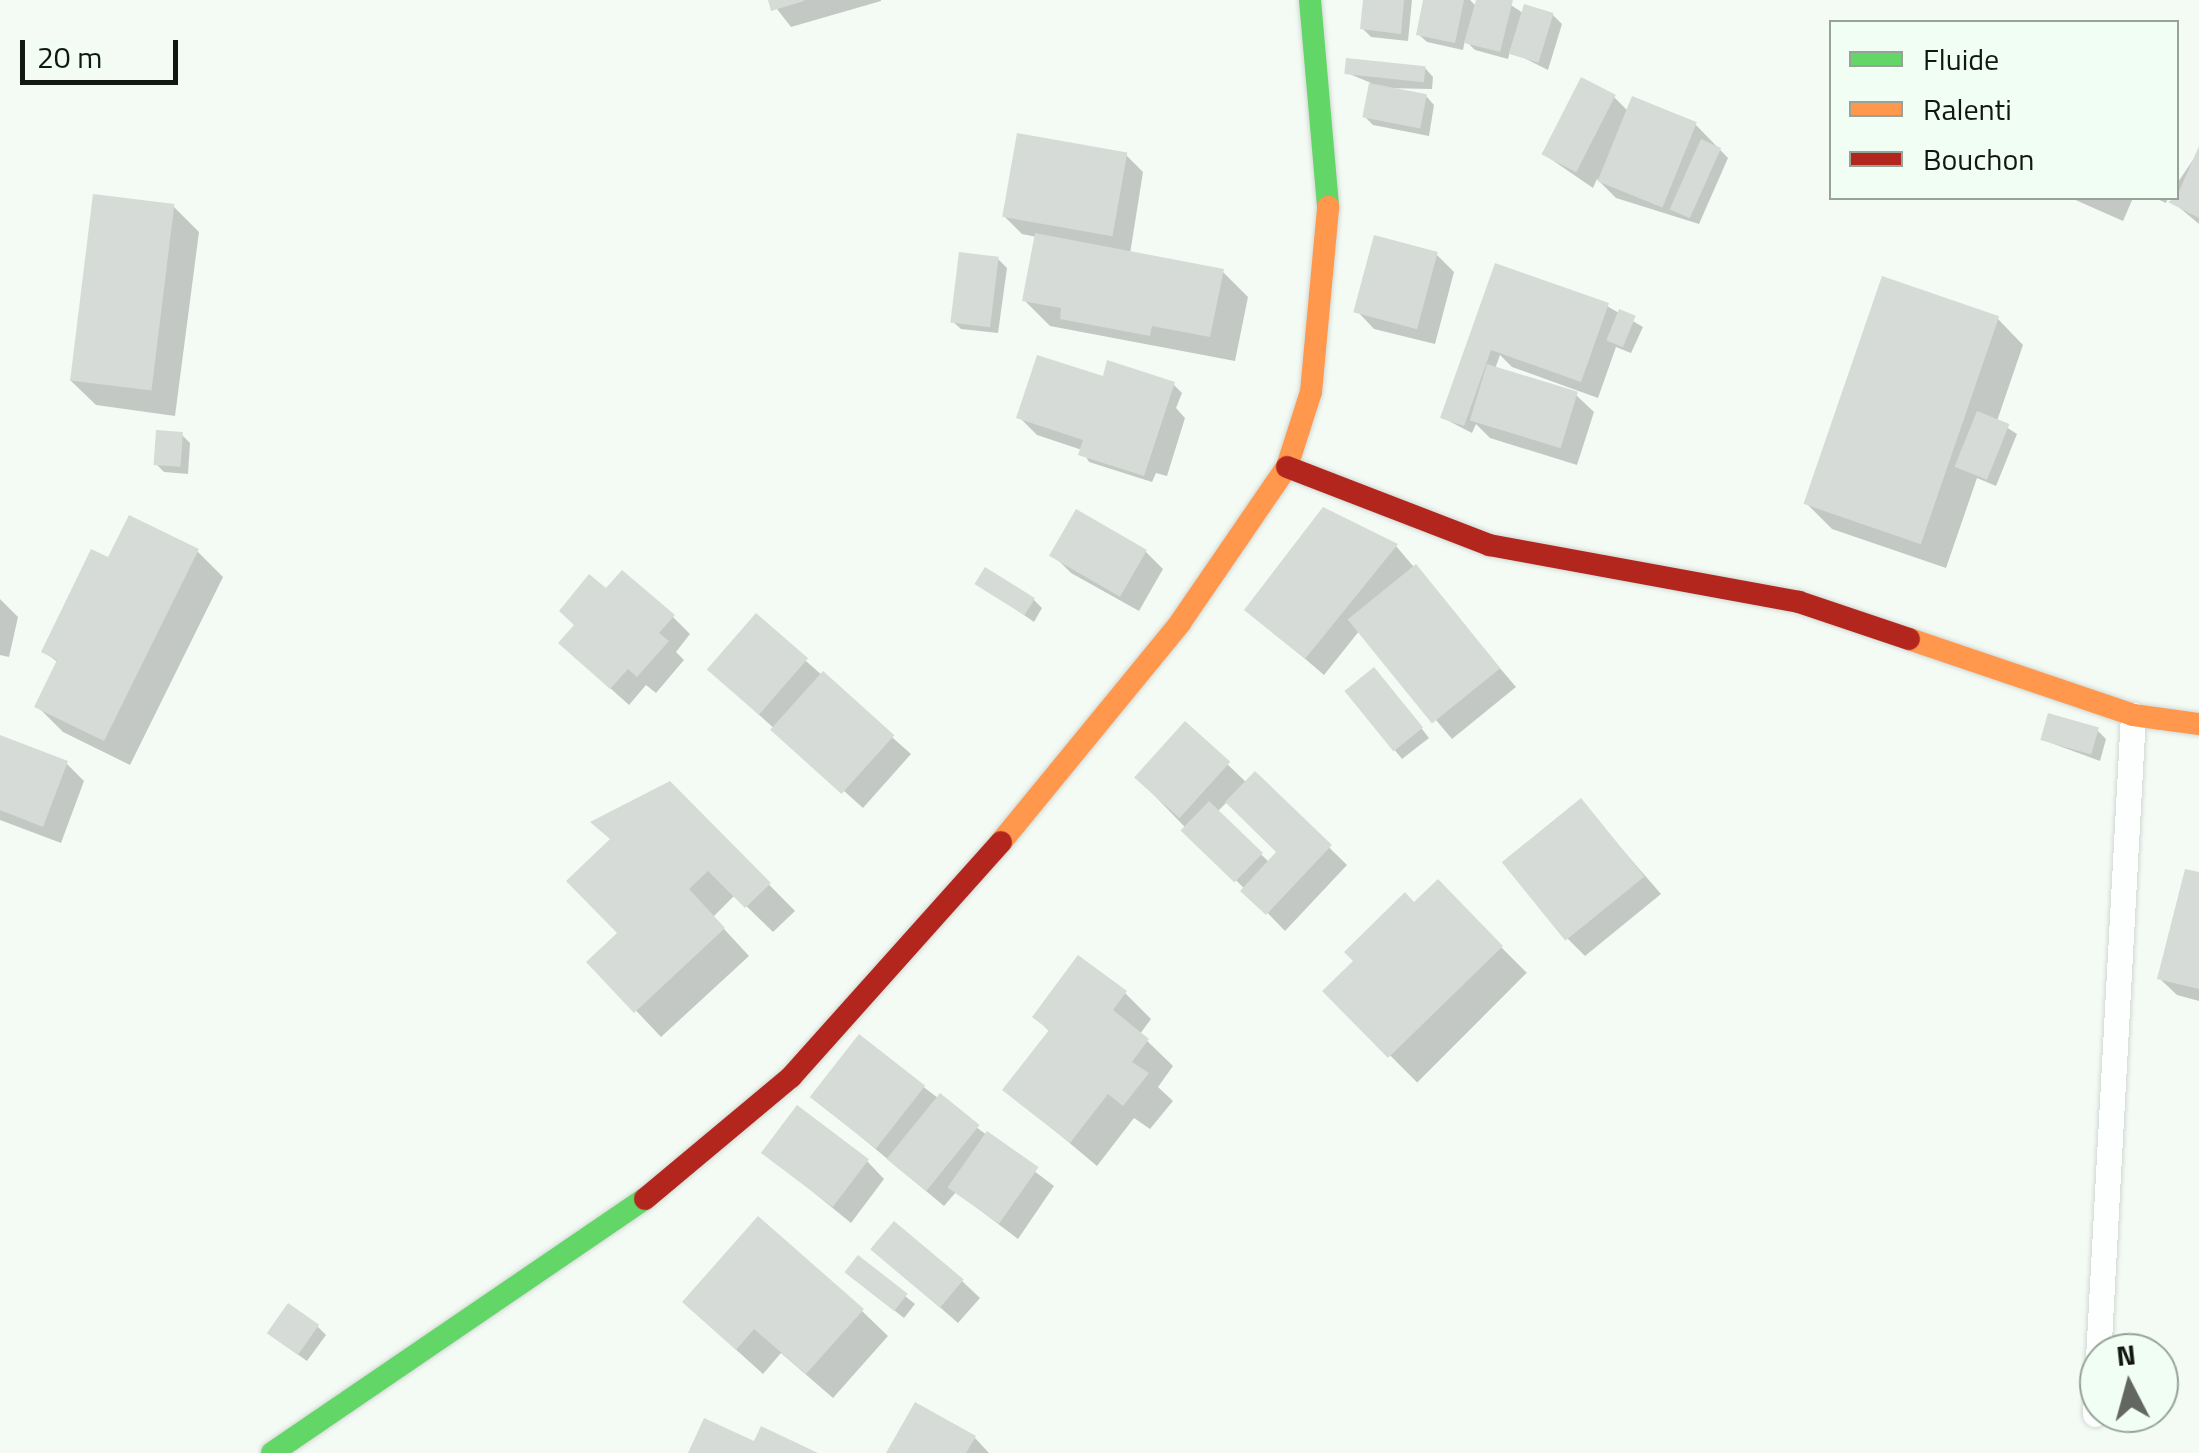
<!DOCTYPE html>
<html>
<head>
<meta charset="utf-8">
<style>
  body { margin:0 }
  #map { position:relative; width:2199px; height:1453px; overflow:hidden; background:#f4fbf5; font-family:"Titillium Web",sans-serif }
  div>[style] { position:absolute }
  .shadow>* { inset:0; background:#0003; transform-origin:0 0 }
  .building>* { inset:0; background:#d6dbd7; transform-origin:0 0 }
  .roads { filter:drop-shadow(0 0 2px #d2d8d3) drop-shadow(0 0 2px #d2d8d3) }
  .lane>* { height:25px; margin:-12.5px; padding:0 12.5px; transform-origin:12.5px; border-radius:12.5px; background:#fdfefe }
  .fast>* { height:22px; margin:-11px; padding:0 11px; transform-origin:11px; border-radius:11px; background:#63d668 }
  .slow>* { height:22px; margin:-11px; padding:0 11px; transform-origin:11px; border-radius:11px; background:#ff974d }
  .jam>* { height:22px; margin:-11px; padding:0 11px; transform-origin:11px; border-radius:11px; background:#b3261e }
  span { translate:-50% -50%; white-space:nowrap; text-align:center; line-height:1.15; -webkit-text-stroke:8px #f1fef3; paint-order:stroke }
  .legend { position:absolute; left:1829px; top:20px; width:350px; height:180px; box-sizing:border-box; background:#f1fef3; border:2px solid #98a299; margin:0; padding:12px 18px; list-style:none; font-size:30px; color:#131713 }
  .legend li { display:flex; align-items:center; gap:20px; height:50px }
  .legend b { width:50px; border:2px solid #98a299 }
  .north { position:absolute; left:2079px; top:1333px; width:100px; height:100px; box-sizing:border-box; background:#f1fef3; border:2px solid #98a299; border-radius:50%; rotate:354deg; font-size:28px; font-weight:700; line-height:40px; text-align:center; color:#131713 }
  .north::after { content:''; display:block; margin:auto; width:35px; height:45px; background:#626762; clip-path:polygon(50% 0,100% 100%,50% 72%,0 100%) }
  .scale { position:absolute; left:20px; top:40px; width:158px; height:45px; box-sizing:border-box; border:5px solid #131713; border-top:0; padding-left:12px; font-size:30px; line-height:35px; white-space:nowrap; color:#131713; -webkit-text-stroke:8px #f1fef3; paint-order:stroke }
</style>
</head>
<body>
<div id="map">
  <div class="shadow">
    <div style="clip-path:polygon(770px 0,881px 0,881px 1px,791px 27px)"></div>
    <div style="clip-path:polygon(1365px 0,1412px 0,1408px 41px,1371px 37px,1362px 28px)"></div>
    <div style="clip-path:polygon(1426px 0,1470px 0,1477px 7px,1478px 0,1503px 0,1523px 13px,1553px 15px,1562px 24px,1548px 70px,1510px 51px,1508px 59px,1475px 50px,1465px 40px,1463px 50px,1427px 42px,1418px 34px)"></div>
    <div style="clip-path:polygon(1425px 68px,1433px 77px,1432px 89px,1384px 88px,1426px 96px,1434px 105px,1429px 136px,1373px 125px,1365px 117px,1371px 83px,1347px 73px)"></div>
    <div style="clip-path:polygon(1614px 97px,1628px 111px,1696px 125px,1728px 158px,1699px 224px,1616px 198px,1597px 179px,1593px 188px,1542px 153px)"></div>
    <div style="clip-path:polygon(2199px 151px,2199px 224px,2168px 198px,2166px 203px,2155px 198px,2176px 198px,2176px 185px)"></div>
    <div style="clip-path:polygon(1125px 154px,1143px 172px,1130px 254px,1222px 271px,1248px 297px,1235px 361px,1050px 326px,1024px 300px,1037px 237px,1022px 234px,1005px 217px)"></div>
    <div style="clip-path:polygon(2071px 198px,2133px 198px,2123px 221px)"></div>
    <div style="clip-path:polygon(173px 206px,199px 232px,175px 416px,96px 405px,70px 380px)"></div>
    <div style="clip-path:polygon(1436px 254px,1454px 272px,1435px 344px,1374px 329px,1357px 311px)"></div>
    <div style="clip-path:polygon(998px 259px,1007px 268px,998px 333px,961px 329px,952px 321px)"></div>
    <div style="clip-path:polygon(1497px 266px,1607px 306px,1643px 327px,1631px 353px,1616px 347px,1598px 398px,1512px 367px,1500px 355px,1495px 369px,1576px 395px,1594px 412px,1577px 465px,1490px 438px,1476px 424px,1472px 433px,1443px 418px)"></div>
    <div style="clip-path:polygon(1998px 319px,2023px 345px,1997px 421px,2017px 434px,1996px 486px,1977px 478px,1946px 568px,1832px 529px,1806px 503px)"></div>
    <div style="clip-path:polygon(1173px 384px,1182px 393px,1176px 408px,1185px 418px,1167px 476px,1156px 473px,1152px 482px,1089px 462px,1082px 450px,1037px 435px,1019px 417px)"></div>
    <div style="clip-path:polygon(182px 435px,190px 443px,188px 474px,164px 472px,156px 464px)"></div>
    <div style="clip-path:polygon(1323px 510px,1396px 546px,1516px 687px,1452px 739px,1360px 630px,1324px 675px,1248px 610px)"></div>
    <div style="clip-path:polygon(197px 551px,223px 577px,130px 765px,63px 732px,37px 706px,59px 663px,44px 652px,107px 559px)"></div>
    <div style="clip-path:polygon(1146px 552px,1163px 569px,1139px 611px,1071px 573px,1053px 555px)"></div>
    <div style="clip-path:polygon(978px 583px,1034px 600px,1042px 608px,1034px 622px)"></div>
    <div style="clip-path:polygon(606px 592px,673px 617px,690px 634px,676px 652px,684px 660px,656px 693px,646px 685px,629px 705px,579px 660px)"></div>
    <div style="clip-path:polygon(0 599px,18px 617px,9px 657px,0 655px)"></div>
    <div style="clip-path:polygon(806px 661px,911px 754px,863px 808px,727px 686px)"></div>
    <div style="clip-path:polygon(1382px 678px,1429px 738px,1402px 759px,1347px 691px)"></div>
    <div style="clip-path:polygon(evenodd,1185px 724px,1247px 783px,1255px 775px,1347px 865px,1285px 931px,1153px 794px,1185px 724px,1228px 801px,1279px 852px,1270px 863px,1217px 812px,1228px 801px)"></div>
    <div style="clip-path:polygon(2097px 730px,2106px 739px,2100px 761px,2043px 740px)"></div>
    <div style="clip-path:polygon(0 738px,66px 763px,84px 781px,61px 843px,0 820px)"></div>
    <div style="clip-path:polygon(670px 784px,795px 911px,773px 932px,735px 895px,713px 917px,749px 956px,661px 1037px,590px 962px,621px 933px)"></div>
    <div style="clip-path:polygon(1581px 802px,1661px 894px,1585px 956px,1567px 938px)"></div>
    <div style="clip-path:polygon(2199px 875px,2199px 1001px,2177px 995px,2159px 978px)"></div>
    <div style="left:1437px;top:883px;width:127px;height:155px;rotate:45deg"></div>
    <div style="clip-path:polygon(1125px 993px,1151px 1019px,1140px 1034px,1173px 1066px,1158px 1087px,1173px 1101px,1150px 1129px,1134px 1118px,1097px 1166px,1006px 1090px,1050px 1032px,1035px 1017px)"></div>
    <div style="clip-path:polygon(859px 1038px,1054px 1186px,1018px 1239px,956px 1192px,944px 1206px,813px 1097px)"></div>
    <div style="clip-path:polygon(764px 1152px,867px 1161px,884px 1179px,851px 1223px)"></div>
    <div style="clip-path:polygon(873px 1249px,962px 1281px,980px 1298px,958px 1323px)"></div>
    <div style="clip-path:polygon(859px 1259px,915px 1304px,904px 1318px,857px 1281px)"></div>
    <div style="clip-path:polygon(862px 1311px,888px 1336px,833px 1398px,781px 1353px,763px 1374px,711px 1327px)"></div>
    <div style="clip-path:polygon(318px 1327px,326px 1335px,307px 1361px,279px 1341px)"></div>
    <div style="clip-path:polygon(975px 1438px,989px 1453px,889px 1453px)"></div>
  </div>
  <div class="building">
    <div style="clip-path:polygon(768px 0,804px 0,804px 1px,771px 11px)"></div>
    <div style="clip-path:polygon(1363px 0,1404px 0,1401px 34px,1360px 29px)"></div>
    <div style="clip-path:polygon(1423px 0,1464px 0,1455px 43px,1416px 35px)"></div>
    <div style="clip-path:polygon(1476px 0,1513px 0,1500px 52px,1464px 43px)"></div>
    <div style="left:1524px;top:4px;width:31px;height:52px;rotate:17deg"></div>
    <div style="left:1346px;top:58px;width:80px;height:16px;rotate:6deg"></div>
    <div style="left:1581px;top:77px;width:39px;height:87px;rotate:27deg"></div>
    <div style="left:1369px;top:83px;width:59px;height:35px;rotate:11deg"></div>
    <div style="left:1632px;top:96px;width:70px;height:92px;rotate:22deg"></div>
    <div style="left:1017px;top:133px;width:112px;height:85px;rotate:10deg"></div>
    <div style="left:1701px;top:139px;width:22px;height:77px;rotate:24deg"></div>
    <div style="clip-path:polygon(2199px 146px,2199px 218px,2168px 202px,2176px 198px)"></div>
    <div style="left:93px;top:194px;width:82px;height:188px;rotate:7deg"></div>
    <div style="clip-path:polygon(1035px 233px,1224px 269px,1210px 337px,1152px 326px,1150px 336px,1060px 319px,1061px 308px,1022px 301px)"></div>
    <div style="left:1374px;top:235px;width:66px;height:80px;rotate:15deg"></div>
    <div style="left:959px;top:252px;width:40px;height:71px;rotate:7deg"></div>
    <div style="clip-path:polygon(1495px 263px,1609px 303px,1581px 382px,1491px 350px,1464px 426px,1440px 418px)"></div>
    <div style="left:1882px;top:276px;width:124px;height:241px;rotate:19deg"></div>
    <div style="left:1619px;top:309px;width:18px;height:34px;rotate:22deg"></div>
    <div style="clip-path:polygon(1037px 355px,1103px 376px,1107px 360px,1175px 382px,1144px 476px,1078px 455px,1083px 440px,1016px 418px)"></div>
    <div style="left:1487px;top:364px;width:95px;height:59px;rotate:17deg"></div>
    <div style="left:1977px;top:411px;width:35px;height:60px;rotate:22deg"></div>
    <div style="left:156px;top:430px;width:27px;height:35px;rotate:4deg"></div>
    <div style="clip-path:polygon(1323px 507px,1398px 544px,1305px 659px,1244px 610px)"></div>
    <div style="left:1076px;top:509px;width:82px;height:54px;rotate:30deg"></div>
    <div style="clip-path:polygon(129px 515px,199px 549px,104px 741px,34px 707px,57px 660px,41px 652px,91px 549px,108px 557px)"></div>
    <div style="left:1416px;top:564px;width:134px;height:88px;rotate:51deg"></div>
    <div style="left:985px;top:567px;width:59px;height:20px;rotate:32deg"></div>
    <div style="clip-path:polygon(622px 570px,675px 615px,659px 633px,669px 641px,637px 677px,628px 669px,610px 689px,558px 643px,574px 625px,559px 611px,589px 574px,606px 588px)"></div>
    <div style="left:756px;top:613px;width:69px;height:75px;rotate:41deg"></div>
    <div style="left:1374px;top:667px;width:78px;height:38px;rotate:51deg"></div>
    <div style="left:823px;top:671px;width:96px;height:79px;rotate:42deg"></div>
    <div style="left:2048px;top:713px;width:53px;height:28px;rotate:16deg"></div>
    <div style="left:1185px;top:721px;width:61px;height:76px;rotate:42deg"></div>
    <div style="clip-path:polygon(0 735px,68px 761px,43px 827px,0 810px)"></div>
    <div style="clip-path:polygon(1255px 771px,1332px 845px,1266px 915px,1240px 891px,1276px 852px,1225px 802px)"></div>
    <div style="clip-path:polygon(670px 781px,771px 883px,745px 908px,708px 871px,689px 889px,725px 928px,634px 1013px,586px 962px,617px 933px,566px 881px,610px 839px,590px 822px)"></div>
    <div style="left:1581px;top:798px;width:101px;height:102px;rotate:51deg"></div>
    <div style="left:1209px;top:801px;width:75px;height:41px;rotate:44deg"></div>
    <div style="clip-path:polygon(2185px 869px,2199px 872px,2199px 989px,2157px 979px)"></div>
    <div style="clip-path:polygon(1438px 879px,1503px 946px,1388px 1058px,1322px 991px,1353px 961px,1344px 952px,1405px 892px,1414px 902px)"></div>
    <div style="clip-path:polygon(1078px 955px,1127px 991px,1113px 1010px,1149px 1039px,1132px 1062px,1149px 1073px,1123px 1106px,1108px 1094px,1070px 1143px,1002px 1090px,1049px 1030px,1032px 1017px)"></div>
    <div style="left:859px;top:1034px;width:84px;height:80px;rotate:38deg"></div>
    <div style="left:940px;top:1093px;width:51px;height:85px;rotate:39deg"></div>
    <div style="left:797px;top:1105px;width:90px;height:60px;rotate:37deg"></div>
    <div style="left:987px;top:1131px;width:63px;height:69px;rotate:35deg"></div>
    <div style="clip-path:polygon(758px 1216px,864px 1309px,806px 1374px,754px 1329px,736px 1350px,682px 1302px)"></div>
    <div style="left:894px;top:1221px;width:91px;height:37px;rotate:40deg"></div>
    <div style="left:858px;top:1255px;width:63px;height:22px;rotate:38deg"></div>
    <div style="left:288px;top:1303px;width:38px;height:37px;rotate:35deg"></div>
    <div style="clip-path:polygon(915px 1402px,976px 1436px,966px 1453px,886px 1453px)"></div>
    <div style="clip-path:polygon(704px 1418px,754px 1441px,761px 1426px,818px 1453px,688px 1453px)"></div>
  </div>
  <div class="roads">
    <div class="lane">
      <div style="left:2095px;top:1414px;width:700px;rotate:-86.89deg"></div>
    </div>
    <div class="fast">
      <div style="left:1310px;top:0;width:208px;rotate:85deg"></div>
      <div style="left:272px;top:1453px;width:451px;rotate:-34.3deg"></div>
    </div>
    <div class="slow">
      <div style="left:1909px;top:639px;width:237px;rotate:18.7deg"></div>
      <div style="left:2133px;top:715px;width:67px;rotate:7.8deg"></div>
      <div style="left:1001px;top:842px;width:283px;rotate:-50.7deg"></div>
      <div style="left:1180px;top:623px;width:189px;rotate:-55.6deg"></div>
      <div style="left:1287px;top:467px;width:79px;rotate:-72.3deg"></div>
      <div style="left:1311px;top:392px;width:186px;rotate:-84.7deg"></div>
    </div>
    <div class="jam">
      <div style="left:1287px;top:467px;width:217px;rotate:21.1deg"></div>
      <div style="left:1489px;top:545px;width:315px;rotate:10.4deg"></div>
      <div style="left:1799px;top:602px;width:116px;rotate:18.6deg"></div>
      <div style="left:645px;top:1199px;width:190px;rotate:-39.9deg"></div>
      <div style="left:791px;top:1077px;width:315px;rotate:-48.2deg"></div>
    </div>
  </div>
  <ul class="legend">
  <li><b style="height:12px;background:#63d668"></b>Fluide</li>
  <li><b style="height:12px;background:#ff974d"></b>Ralenti</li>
  <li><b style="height:12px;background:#b3261e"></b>Bouchon</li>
  </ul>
  <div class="north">N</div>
  <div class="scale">20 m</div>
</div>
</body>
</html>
